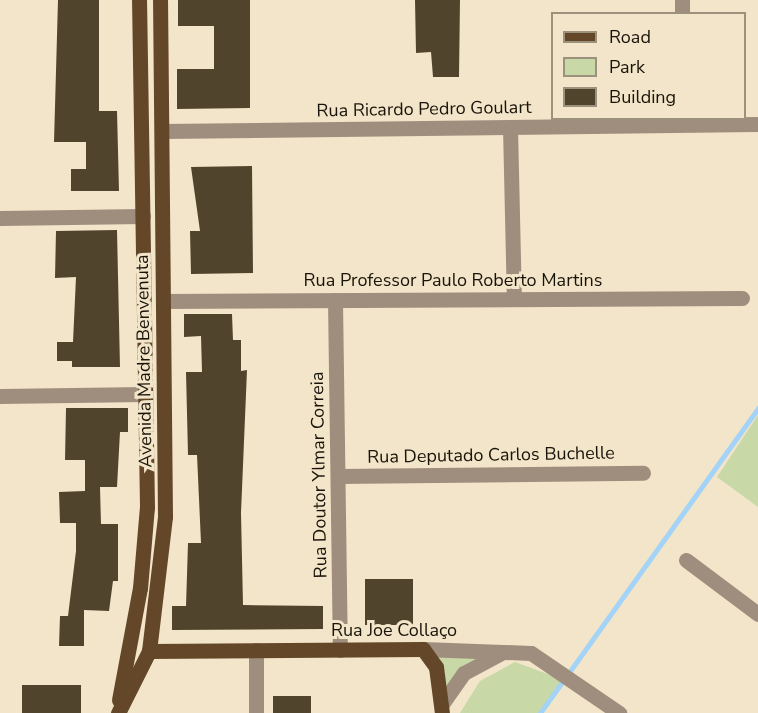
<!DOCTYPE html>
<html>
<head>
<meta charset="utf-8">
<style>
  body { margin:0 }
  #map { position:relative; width:758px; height:713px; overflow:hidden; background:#f3e5c9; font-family:"Nunito Sans",sans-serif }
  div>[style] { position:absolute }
  .green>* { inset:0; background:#c9d8a7 }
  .stream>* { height:4.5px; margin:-2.25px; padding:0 2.25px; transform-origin:2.25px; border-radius:2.25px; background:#a3d3f6 }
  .building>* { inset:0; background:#50442d; transform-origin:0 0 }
  .street>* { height:15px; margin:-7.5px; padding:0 7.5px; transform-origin:7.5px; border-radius:7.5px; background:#9f8e7e }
  .primary>* { height:15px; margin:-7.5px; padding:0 7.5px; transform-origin:7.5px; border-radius:7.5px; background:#634728 }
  span { translate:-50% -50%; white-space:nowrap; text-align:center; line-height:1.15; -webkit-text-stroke:6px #f3e5c9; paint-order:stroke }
  .street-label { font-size:18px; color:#19140a }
  .legend { position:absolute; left:551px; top:12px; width:195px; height:108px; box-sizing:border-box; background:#f3e5c9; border:2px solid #9c917d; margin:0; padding:8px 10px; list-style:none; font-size:18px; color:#19140a }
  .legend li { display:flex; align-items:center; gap:12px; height:30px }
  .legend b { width:30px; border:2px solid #9c917d }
</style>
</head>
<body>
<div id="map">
  <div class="green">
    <div style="clip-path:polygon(758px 415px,758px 507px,717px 477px)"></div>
    <div style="clip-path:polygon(438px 655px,480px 655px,447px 687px)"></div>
    <div style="clip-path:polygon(515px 662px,564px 680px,540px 713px,460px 713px,480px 681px)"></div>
  </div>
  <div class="stream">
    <div style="left:540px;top:713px;width:375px;rotate:-54.4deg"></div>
  </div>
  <div class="building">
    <div style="clip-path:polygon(58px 0,99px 0,99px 111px,117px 111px,119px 191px,71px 191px,71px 169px,86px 169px,86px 142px,54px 142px)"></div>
    <div style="clip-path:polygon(178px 0,250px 0,250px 108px,177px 109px,177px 69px,214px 69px,214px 26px,178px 26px)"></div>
    <div style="clip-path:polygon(415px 0,460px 0,459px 77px,433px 77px,431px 52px,416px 53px)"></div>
    <div style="clip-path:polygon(252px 166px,253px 273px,191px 274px,190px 231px,200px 231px,191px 167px)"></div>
    <div style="clip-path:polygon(117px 230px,120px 367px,72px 367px,72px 361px,57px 361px,57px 342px,73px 342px,76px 277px,55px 278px,56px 231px)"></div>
    <div style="clip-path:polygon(184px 314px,232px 314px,233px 340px,241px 340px,241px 371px,247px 370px,241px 513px,243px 605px,323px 606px,323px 629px,172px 630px,172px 606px,186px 606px,188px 543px,201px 543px,197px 455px,188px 455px,186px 372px,202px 372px,201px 336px,184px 337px)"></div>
    <div style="clip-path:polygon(66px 408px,128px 408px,128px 432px,120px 432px,117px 487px,100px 487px,101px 524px,118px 524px,118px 581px,113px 581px,109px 611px,84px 610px,84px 646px,59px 646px,60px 616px,68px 616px,76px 551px,76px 523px,60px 523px,59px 492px,85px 491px,85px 460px,65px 460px)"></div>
    <div style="left:365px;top:579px;width:48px;height:46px"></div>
    <div style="left:22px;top:685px;width:59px;height:28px"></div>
    <div style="left:311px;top:696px;width:17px;height:38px;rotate:90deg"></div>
  </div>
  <div class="street">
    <div style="left:682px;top:0;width:14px;rotate:90deg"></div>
    <div style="left:510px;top:127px;width:172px;rotate:88.7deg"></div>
    <div style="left:162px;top:131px;width:596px;rotate:-0.67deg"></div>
    <div style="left:0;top:218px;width:143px;rotate:-0.8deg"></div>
    <div style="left:335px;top:300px;width:350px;rotate:89.2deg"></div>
    <div style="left:163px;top:301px;width:579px;rotate:-0.3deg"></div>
    <div style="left:0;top:396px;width:145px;rotate:-0.8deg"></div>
    <div style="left:339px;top:476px;width:304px;rotate:-0.6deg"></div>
    <div style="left:686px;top:560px;width:90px;rotate:36.9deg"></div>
    <div style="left:423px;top:649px;width:108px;rotate:2.1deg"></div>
    <div style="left:531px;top:653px;width:107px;rotate:34.3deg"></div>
    <div style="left:256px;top:650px;width:63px;rotate:90deg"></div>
    <div style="left:442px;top:704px;width:38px;rotate:-55deg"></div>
    <div style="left:464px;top:673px;width:44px;rotate:-28.3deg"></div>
  </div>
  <div class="primary">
    <div style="left:149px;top:651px;width:274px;rotate:-0.4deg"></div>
    <div style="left:423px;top:649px;width:22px;rotate:54deg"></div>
    <div style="left:436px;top:667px;width:46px;rotate:82.6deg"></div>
    <div style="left:119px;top:700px;width:114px;rotate:-79.4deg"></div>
    <div style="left:140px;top:588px;width:81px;rotate:-85.1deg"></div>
    <div style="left:147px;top:507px;width:507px;rotate:-90.9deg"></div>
    <div style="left:118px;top:713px;width:69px;rotate:-63.4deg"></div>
    <div style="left:149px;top:651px;width:135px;rotate:-83.2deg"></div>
    <div style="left:165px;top:517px;width:517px;rotate:-90.55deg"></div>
  </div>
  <div class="street-label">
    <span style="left:424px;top:109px;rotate:-1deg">Rua Ricardo Pedro Goulart</span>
    <span style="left:453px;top:280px">Rua Professor Paulo Roberto Martins</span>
    <span style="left:144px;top:361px;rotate:-91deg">Avenida Madre Benvenuta</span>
    <span style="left:491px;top:455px;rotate:-1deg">Rua Deputado Carlos Buchelle</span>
    <span style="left:319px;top:475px;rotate:-91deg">Rua Doutor Ylmar Correia</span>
    <span style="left:394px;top:630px">Rua Joe Collaço</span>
  </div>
  <ul class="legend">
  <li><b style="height:8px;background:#634728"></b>Road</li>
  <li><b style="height:16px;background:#c9d8a7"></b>Park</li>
  <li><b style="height:16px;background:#50442d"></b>Building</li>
  </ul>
</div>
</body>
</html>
